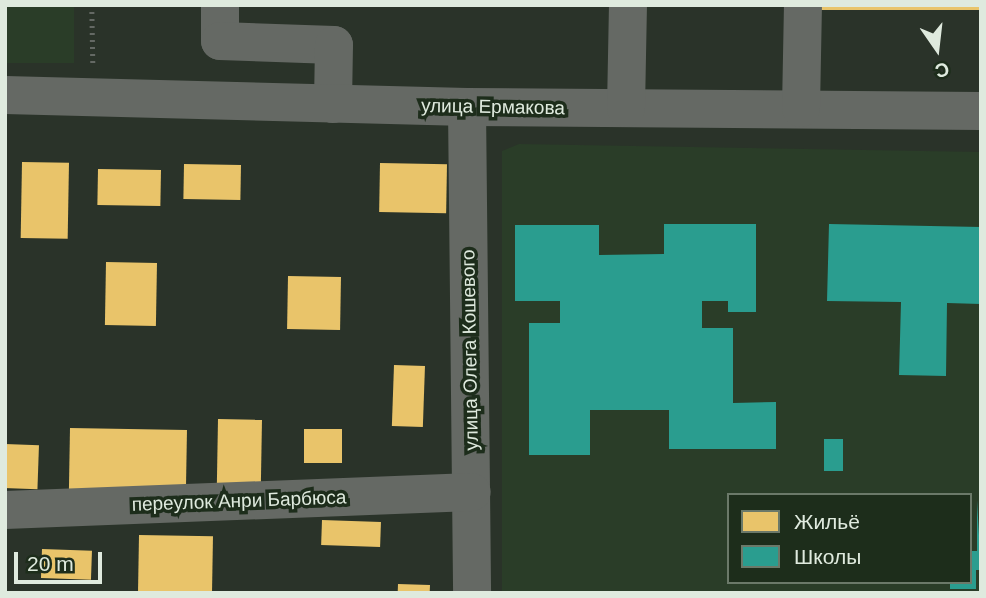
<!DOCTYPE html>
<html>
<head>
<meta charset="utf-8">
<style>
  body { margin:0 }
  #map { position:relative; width:986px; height:598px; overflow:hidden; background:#2a3329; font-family:Helvetica,sans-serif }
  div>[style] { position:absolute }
  .built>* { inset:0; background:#2a3d28; transform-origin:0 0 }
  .homes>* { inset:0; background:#e9c46a; transform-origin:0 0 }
  .schools>* { inset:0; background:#2a9d8f; transform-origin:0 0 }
  .path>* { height:4.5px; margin-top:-2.25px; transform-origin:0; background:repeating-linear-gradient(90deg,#646964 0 2px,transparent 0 7px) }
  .minor>* { height:38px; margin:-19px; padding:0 19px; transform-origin:19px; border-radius:19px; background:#656964 }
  span { translate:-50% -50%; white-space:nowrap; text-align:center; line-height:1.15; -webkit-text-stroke:7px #1d2d1b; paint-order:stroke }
  .street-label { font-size:19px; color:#dfeade }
  .frame { position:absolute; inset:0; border:7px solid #dfeade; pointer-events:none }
  .legend { position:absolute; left:727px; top:493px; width:245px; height:91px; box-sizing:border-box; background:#1d2d1b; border:2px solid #6b7969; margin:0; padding:9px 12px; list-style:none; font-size:21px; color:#dfeade }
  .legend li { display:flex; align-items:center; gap:14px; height:35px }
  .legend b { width:35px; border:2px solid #6b7969 }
  .north { position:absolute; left:902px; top:14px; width:70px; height:70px; -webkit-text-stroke:5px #1d2d1b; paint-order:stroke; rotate:166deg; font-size:19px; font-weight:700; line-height:28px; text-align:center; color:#dfeade }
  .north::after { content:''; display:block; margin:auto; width:24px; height:32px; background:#dfeade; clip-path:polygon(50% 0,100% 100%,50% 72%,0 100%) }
  .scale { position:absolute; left:14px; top:552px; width:88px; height:32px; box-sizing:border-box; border:4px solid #dfeade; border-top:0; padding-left:9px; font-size:21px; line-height:24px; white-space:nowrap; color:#dfeade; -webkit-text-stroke:5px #1d2d1b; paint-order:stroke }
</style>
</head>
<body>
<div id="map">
  <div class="built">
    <div style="left:5px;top:5px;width:69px;height:58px"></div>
    <div style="clip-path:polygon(evenodd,519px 144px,981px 152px,981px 593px,502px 593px,502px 151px,519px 144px,729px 495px,970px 495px,970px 582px,729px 582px,729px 495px)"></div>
  </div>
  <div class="homes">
    <div style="left:802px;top:5px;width:179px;height:5px"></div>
    <div style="left:22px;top:162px;width:47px;height:76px;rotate:1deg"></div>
    <div style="left:380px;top:163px;width:67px;height:49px;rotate:1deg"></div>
    <div style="left:184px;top:164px;width:57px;height:35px;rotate:1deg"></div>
    <div style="left:98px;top:169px;width:63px;height:36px;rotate:1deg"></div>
    <div style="left:106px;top:262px;width:51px;height:63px;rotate:1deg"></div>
    <div style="left:288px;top:276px;width:53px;height:53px;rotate:1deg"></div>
    <div style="left:394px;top:365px;width:31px;height:61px;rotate:2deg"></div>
    <div style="left:218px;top:419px;width:44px;height:64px;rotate:1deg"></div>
    <div style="left:70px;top:428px;width:117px;height:64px;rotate:1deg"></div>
    <div style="left:304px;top:429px;width:38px;height:34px"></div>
    <div style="left:5px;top:444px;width:34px;height:44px;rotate:2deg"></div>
    <div style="left:322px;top:520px;width:59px;height:25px;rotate:2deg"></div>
    <div style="left:139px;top:535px;width:74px;height:58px;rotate:1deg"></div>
    <div style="left:42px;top:549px;width:50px;height:29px;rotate:2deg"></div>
    <div style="left:398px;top:584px;width:32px;height:9px;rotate:2deg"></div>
  </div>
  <div class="schools">
    <div style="clip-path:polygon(664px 224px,756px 224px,756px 312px,728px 312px,728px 301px,702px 301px,702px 328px,733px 328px,733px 403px,776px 402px,776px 449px,669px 449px,669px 410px,590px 410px,590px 455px,529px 455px,529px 323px,560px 323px,560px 301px,515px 301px,515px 225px,599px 225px,599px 255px,664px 254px)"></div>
    <div style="clip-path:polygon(829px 224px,981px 227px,981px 304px,947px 303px,946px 376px,899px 375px,901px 302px,827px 301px)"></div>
    <div style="left:824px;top:439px;width:19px;height:32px"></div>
    <div style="clip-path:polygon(977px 500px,981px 570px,976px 570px,976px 589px,950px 589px,950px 582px,970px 582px,970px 551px,977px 551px)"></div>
  </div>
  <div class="path">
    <div style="left:92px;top:5px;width:60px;rotate:89deg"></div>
  </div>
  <div class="minor">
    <div style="left:220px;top:5px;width:36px;rotate:90deg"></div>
    <div style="left:220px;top:41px;width:114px;rotate:2deg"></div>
    <div style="left:334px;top:45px;width:59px;rotate:91deg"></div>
    <div style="left:5px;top:95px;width:462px;rotate:1.5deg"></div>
    <div style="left:467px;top:107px;width:514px;rotate:0.45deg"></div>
    <div style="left:467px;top:107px;width:486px;rotate:89.4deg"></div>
    <div style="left:626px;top:108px;width:103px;rotate:-88.9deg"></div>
    <div style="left:801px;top:108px;width:103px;rotate:-88.9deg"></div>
    <div style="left:5px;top:510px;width:467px;rotate:-2.2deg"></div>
  </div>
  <div class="street-label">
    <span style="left:493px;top:107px;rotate:1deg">улица Ермакова</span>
    <span style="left:470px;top:350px;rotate:-91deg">улица Олега Кошевого</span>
    <span style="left:239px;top:501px;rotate:-2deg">переулок Анри Барбюса</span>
  </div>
  <div class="frame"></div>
  <ul class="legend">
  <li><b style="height:19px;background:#e9c46a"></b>Жильё</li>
  <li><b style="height:19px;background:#2a9d8f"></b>Школы</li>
  </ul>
  <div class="north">С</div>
  <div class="scale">20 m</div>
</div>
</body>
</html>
